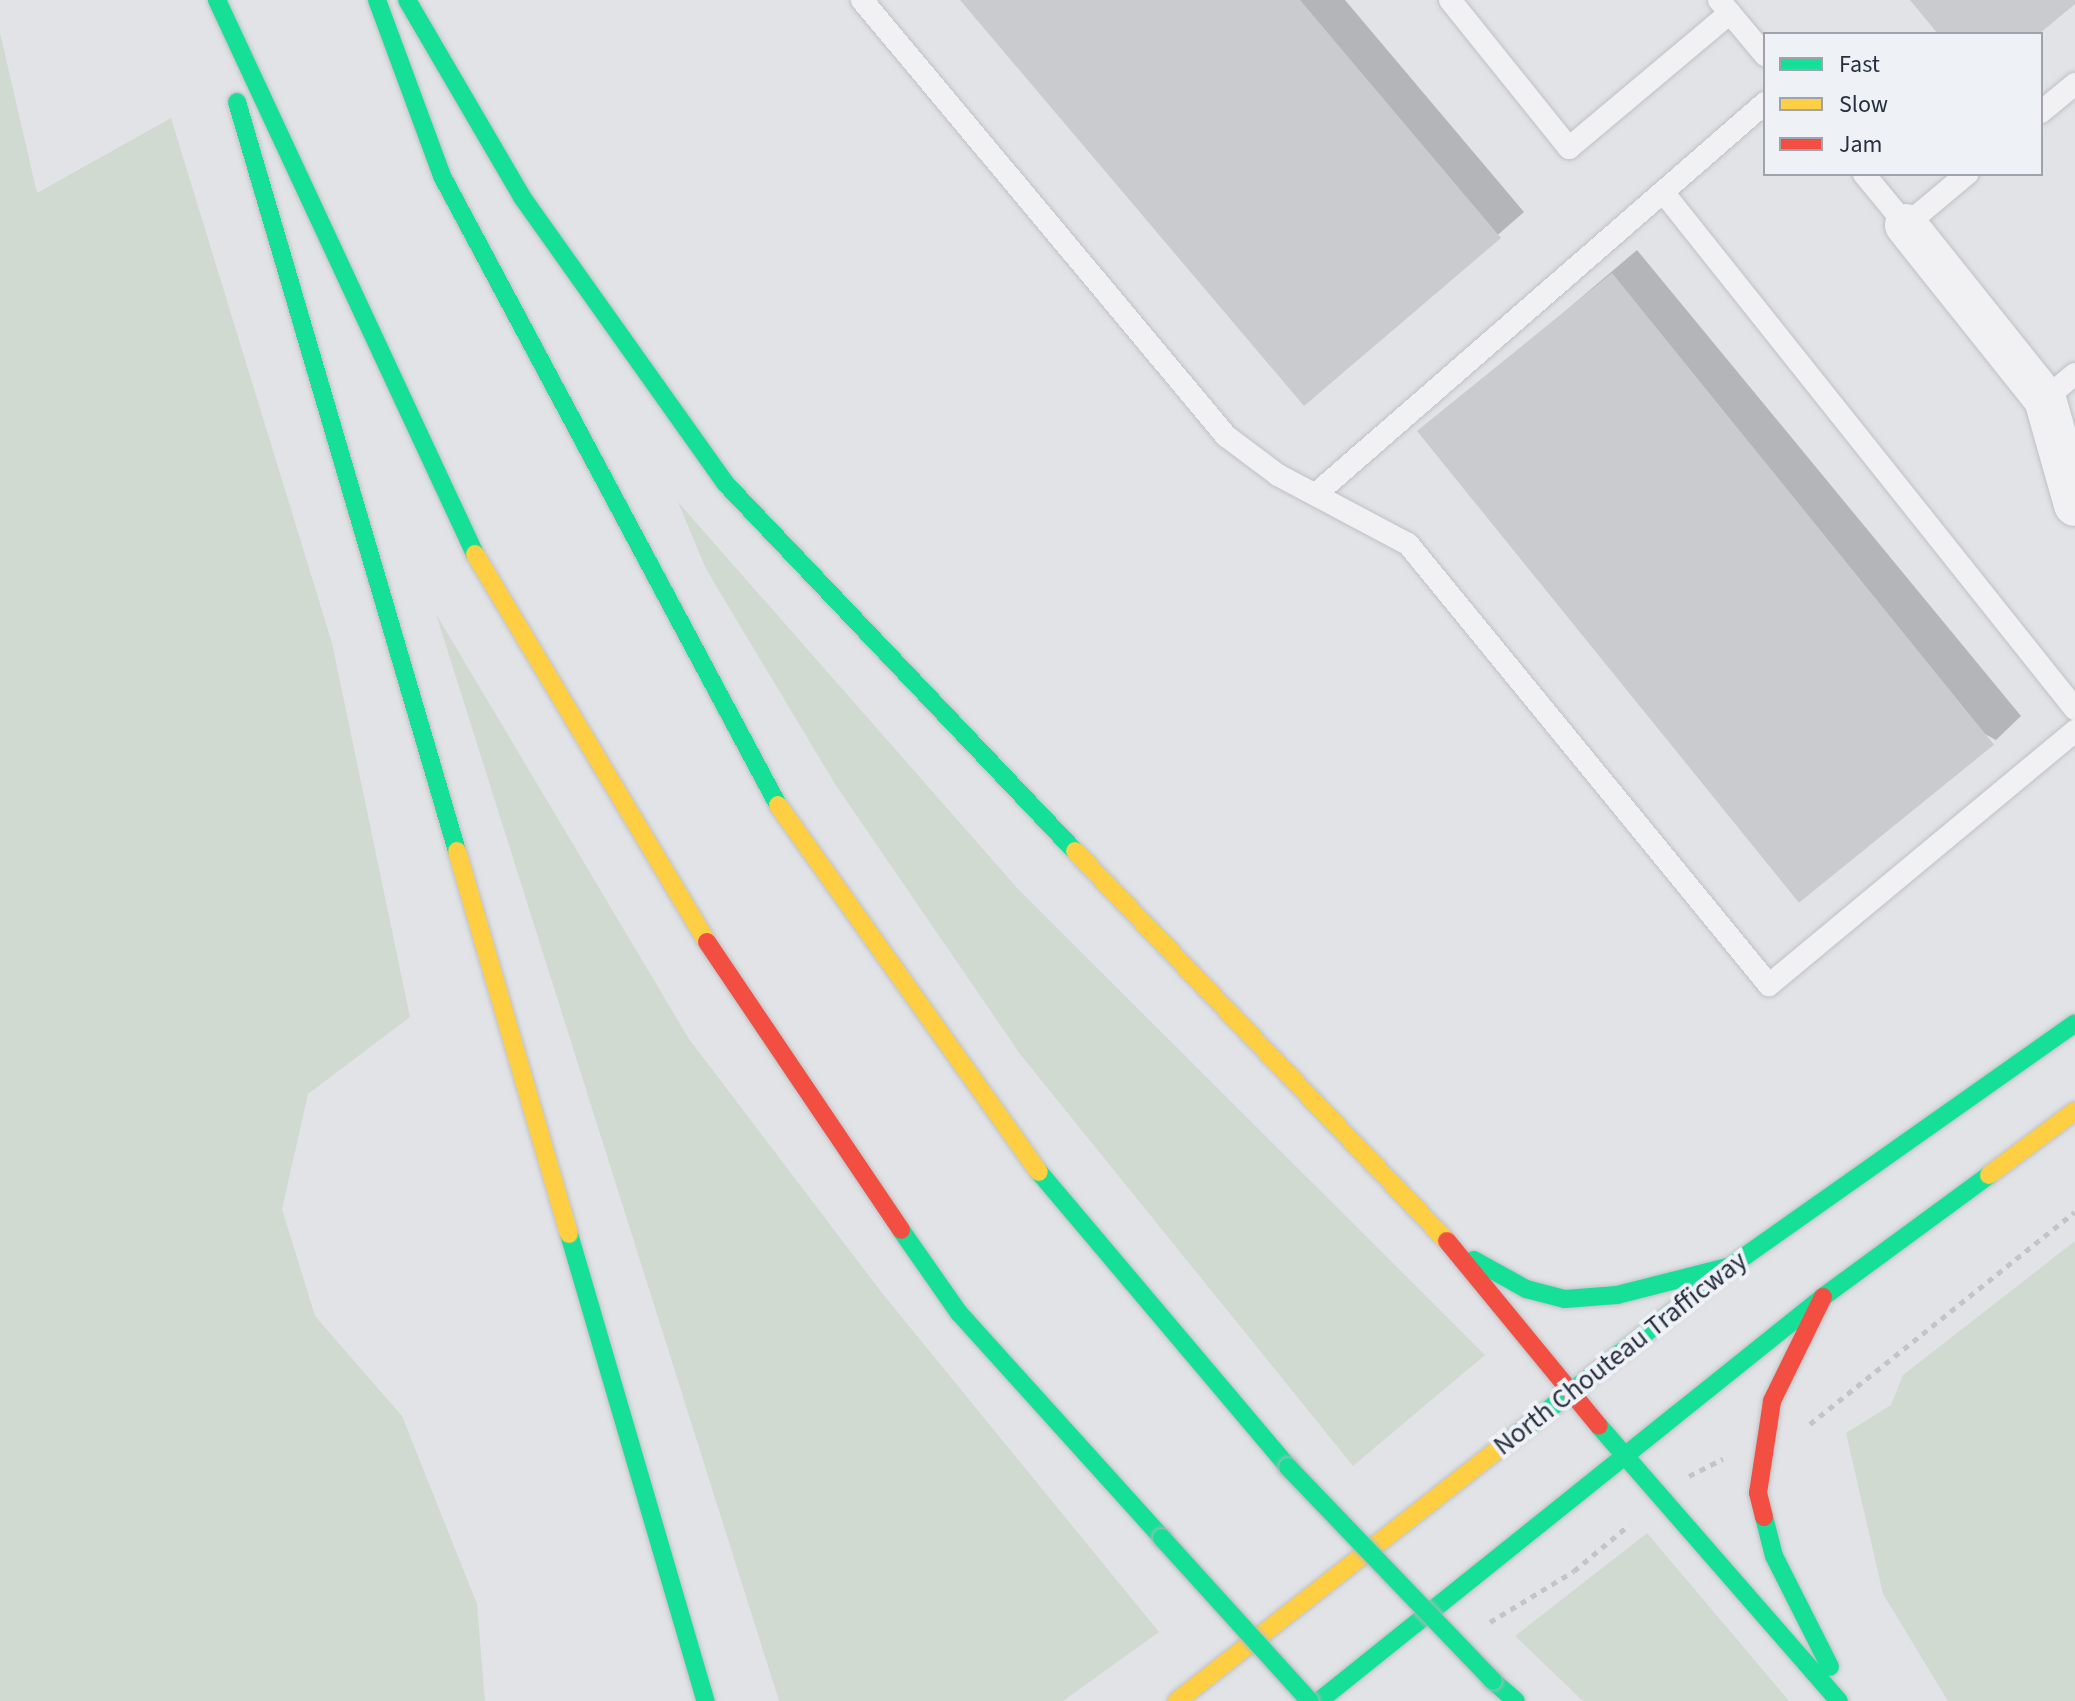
<!DOCTYPE html>
<html>
<head>
<meta charset="utf-8">
<style>
  body { margin:0 }
  #map { position:relative; width:2075px; height:1701px; overflow:hidden; background:#e1e3e6; font-family:"Source Sans 3",sans-serif }
  div>[style] { position:absolute }
  .green>* { inset:0; background:#d1dad1 }
  .shadow>* { inset:0; background:#0003 }
  .building>* { inset:0; background:#c9cbce; transform-origin:0 0 }
  .path>* { height:5px; margin-top:-2.5px; transform-origin:0; background:repeating-linear-gradient(90deg,#c3c4ca 0 6px,transparent 0 12px) }
  .roads { filter:drop-shadow(0 0 2px #bfc1c4) drop-shadow(0 0 2px #bfc1c4) }
  .lane>* { height:22px; margin:-11px; padding:0 11px; transform-origin:11px; border-radius:11px; background:#f1f1f3 }
  .street>* { height:42px; margin:-21px; padding:0 21px; transform-origin:21px; border-radius:21px; background:#f1f1f3 }
  .fast>* { height:18px; margin:-9px; padding:0 9px; transform-origin:9px; border-radius:9px; background:#16e098 }
  .slow>* { height:18px; margin:-9px; padding:0 9px; transform-origin:9px; border-radius:9px; background:#ffcf43 }
  .jam>* { height:18px; margin:-9px; padding:0 9px; transform-origin:9px; border-radius:9px; background:#f24e42 }
  .bridges { filter:drop-shadow(0 0 2px #b3b6bb) drop-shadow(0 0 2px #b3b6bb) }
  .fast-bridge>* { height:18px; margin:-9px; padding:0 9px; transform-origin:9px; border-radius:9px; background:#16e098 }
  span { translate:-50% -50%; white-space:nowrap; text-align:center; line-height:1.15; -webkit-text-stroke:8px #eef1f6; paint-order:stroke }
  .street-label { font-size:28px; color:#272f40 }
  .legend { position:absolute; left:1763px; top:32px; width:280px; height:144px; box-sizing:border-box; background:#eef1f6; border:2px solid #9ea3ad; margin:0; padding:10px 14px; list-style:none; font-size:24px; color:#272f40 }
  .legend li { display:flex; align-items:center; gap:16px; height:40px }
  .legend b { width:40px; border:2px solid #9ea3ad }
</style>
</head>
<body>
<div id="map">
  <div class="green">
    <div style="clip-path:polygon(0 33px,37px 193px,171px 118px,332px 643px,410px 1017px,308px 1094px,282px 1209px,315px 1316px,402px 1416px,477px 1604px,485px 1701px,0 1701px)"></div>
    <div style="clip-path:polygon(678px 502px,1018px 889px,1485px 1355px,1353px 1466px,1020px 1054px,835px 784px,706px 569px)"></div>
    <div style="clip-path:polygon(436px 614px,689px 1039px,882px 1293px,1159px 1632px,1063px 1701px,779px 1701px)"></div>
    <div style="clip-path:polygon(2075px 1241px,2075px 1701px,1948px 1701px,1883px 1594px,1846px 1433px,1891px 1405px,1903px 1375px)"></div>
    <div style="clip-path:polygon(1647px 1533px,1789px 1701px,1583px 1701px,1515px 1636px)"></div>
  </div>
  <div class="shadow">
    <div style="clip-path:polygon(963px 0,1345px 0,1524px 212px,1305px 403px)"></div>
    <div style="clip-path:polygon(1637px 250px,2021px 716px,1996px 740px,1422px 433px)"></div>
  </div>
  <div class="building">
    <div style="clip-path:polygon(960px 0,1300px 0,1501px 238px,1304px 406px)"></div>
    <div style="clip-path:polygon(1910px 0,2075px 0,2075px 4px,2039px 34px,1938px 34px)"></div>
    <div style="left:1612px;top:273px;width:607px;height:251px;rotate:51deg"></div>
  </div>
  <div class="path">
    <div style="left:1810px;top:1424px;width:339px;rotate:-38.7deg"></div>
    <div style="left:1689px;top:1476px;width:38px;rotate:-27deg"></div>
    <div style="left:1490px;top:1622px;width:98px;rotate:-31.3deg"></div>
    <div style="left:1574px;top:1571px;width:72px;rotate:-39.9deg"></div>
  </div>
  <div class="roads">
    <div class="lane">
      <div style="left:862px;top:0;width:568px;rotate:50.14deg"></div>
      <div style="left:1226px;top:436px;width:65px;rotate:36.9deg"></div>
      <div style="left:1278px;top:475px;width:147px;rotate:28deg"></div>
      <div style="left:1408px;top:544px;width:570px;rotate:50.7deg"></div>
      <div style="left:1769px;top:985px;width:398px;rotate:-39.7deg"></div>
      <div style="left:1450px;top:0;width:190px;rotate:51.2deg"></div>
      <div style="left:1569px;top:148px;width:210px;rotate:-40deg"></div>
      <div style="left:1719px;top:0;width:72px;rotate:50.1deg"></div>
      <div style="left:2041px;top:112px;width:44px;rotate:-39.5deg"></div>
      <div style="left:1864px;top:174px;width:66px;rotate:50.5deg"></div>
      <div style="left:1906px;top:225px;width:80px;rotate:-39.9deg"></div>
      <div style="left:1663px;top:192px;width:661px;rotate:51.45deg"></div>
      <div style="left:2045px;top:399px;width:39px;rotate:-40deg"></div>
      <div style="left:1317px;top:493px;width:594px;rotate:-41.04deg"></div>
    </div>
    <div class="street">
      <div style="left:1906px;top:225px;width:223px;rotate:51.4deg"></div>
      <div style="left:2045px;top:399px;width:110px;rotate:74.2deg"></div>
    </div>
    <div class="fast">
      <div style="left:217px;top:0;width:611px;rotate:65.03deg"></div>
      <div style="left:377px;top:0;width:188px;rotate:69.7deg"></div>
      <div style="left:442px;top:176px;width:713px;rotate:61.89deg"></div>
      <div style="left:407px;top:0;width:228px;rotate:59.7deg"></div>
      <div style="left:522px;top:197px;width:351px;rotate:54.6deg"></div>
      <div style="left:725px;top:483px;width:508px;rotate:46.44deg"></div>
      <div style="left:237px;top:102px;width:781px;rotate:73.63deg"></div>
      <div style="left:1039px;top:1172px;width:386px;rotate:49.8deg"></div>
      <div style="left:901px;top:1230px;width:101px;rotate:55.1deg"></div>
      <div style="left:959px;top:1313px;width:303px;rotate:47.9deg"></div>
      <div style="left:569px;top:1234px;width:487px;rotate:73.7deg"></div>
      <div style="left:1474px;top:1260px;width:60px;rotate:29.1deg"></div>
      <div style="left:1526px;top:1289px;width:40px;rotate:14.4deg"></div>
      <div style="left:1565px;top:1299px;width:52px;rotate:-4.4deg"></div>
      <div style="left:1617px;top:1295px;width:118px;rotate:-14.3deg"></div>
      <div style="left:1599px;top:1426px;width:365px;rotate:48.9deg"></div>
      <div style="left:1511px;top:1439px;width:280px;rotate:-38.2deg"></div>
      <div style="left:1731px;top:1266px;width:421px;rotate:-35.2deg"></div>
      <div style="left:1764px;top:1517px;width:40px;rotate:75.6deg"></div>
      <div style="left:1774px;top:1556px;width:124px;rotate:63.2deg"></div>
      <div style="left:1493px;top:1681px;width:30px;rotate:41deg"></div>
      <div style="left:1319px;top:1701px;width:646px;rotate:-38.72deg"></div>
      <div style="left:1823px;top:1297px;width:206px;rotate:-36.3deg"></div>
    </div>
    <div class="slow">
      <div style="left:475px;top:554px;width:452px;rotate:59.1deg"></div>
      <div style="left:778px;top:805px;width:450px;rotate:54.6deg"></div>
      <div style="left:457px;top:851px;width:399px;rotate:73.7deg"></div>
      <div style="left:1075px;top:851px;width:539px;rotate:46.35deg"></div>
      <div style="left:1989px;top:1175px;width:107px;rotate:-36.7deg"></div>
      <div style="left:1177px;top:1701px;width:424px;rotate:-38.1deg"></div>
    </div>
    <div class="jam">
      <div style="left:707px;top:942px;width:347px;rotate:56deg"></div>
      <div style="left:1447px;top:1241px;width:239px;rotate:50.6deg"></div>
      <div style="left:1764px;top:1517px;width:25px;rotate:-104deg"></div>
      <div style="left:1758px;top:1493px;width:93px;rotate:-81.3deg"></div>
      <div style="left:1772px;top:1401px;width:116px;rotate:-63.9deg"></div>
    </div>
  </div>
  <div class="bridges">
    <div class="fast-bridge">
      <div style="left:1288px;top:1467px;width:296px;rotate:46.2deg"></div>
      <div style="left:1162px;top:1538px;width:220px;rotate:47.8deg"></div>
    </div>
  </div>
  <div class="street-label">
    <span style="left:1620px;top:1353px;rotate:-38deg">North Chouteau Trafficway</span>
  </div>
  <ul class="legend">
  <li><b style="height:10px;background:#16e098"></b>Fast</li>
  <li><b style="height:10px;background:#ffcf43"></b>Slow</li>
  <li><b style="height:10px;background:#f24e42"></b>Jam</li>
  </ul>
</div>
</body>
</html>
